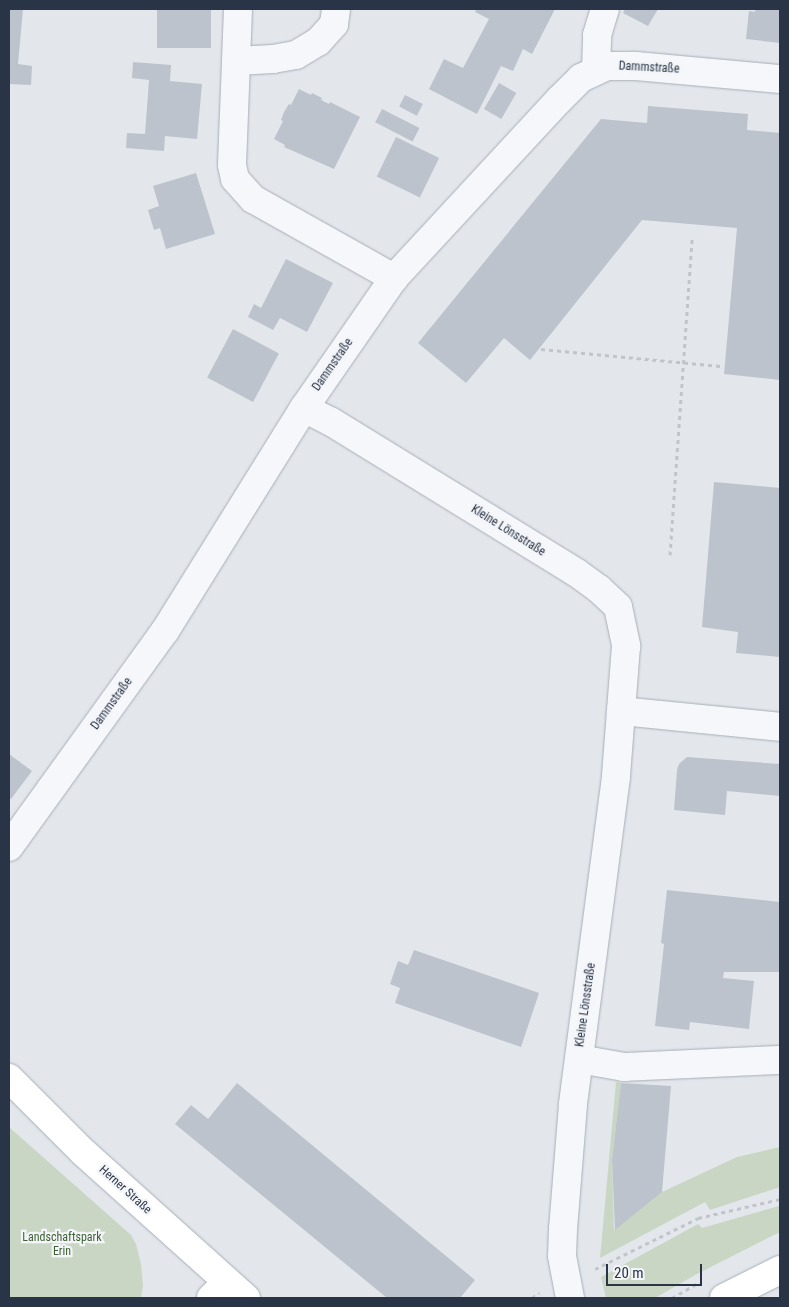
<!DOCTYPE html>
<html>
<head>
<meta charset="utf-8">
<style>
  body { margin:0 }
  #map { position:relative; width:789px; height:1307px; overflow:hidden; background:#e3e7ec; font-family:"Roboto Condensed",sans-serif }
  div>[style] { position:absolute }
  .green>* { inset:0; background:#c9d6c3 }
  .building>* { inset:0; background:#bcc3cc; transform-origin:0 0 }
  .path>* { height:3px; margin-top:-1.5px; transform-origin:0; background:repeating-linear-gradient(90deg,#c1c4cb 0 4px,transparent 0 8px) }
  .roads { filter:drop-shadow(0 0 1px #a7aeb7) drop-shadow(0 0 1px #a7aeb7) }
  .minor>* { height:28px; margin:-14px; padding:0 14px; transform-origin:14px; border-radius:14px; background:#f6f7fa }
  .major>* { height:28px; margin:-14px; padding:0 14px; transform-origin:14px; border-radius:14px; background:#fff }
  span { translate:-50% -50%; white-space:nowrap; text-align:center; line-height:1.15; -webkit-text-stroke:4.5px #f3f5f9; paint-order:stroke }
  .street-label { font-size:12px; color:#293446 }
  .park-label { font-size:12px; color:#3f6235 }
  .frame { position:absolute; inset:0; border:10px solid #293446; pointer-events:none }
  .scale { position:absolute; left:606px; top:1264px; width:96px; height:22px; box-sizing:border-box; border:2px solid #293446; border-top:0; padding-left:6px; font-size:15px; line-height:18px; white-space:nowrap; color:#293446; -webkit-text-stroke:4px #f3f5f9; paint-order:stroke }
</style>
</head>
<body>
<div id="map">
  <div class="green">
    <div style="clip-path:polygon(616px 1082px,621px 1083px,612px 1159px,614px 1230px,662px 1192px,737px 1157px,780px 1147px,780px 1187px,710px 1210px,705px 1202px,600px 1258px)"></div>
    <div style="clip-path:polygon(9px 1127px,131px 1235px,136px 1244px,141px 1264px,143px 1285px,141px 1298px,9px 1298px)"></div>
    <div style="clip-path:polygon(779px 1206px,780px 1232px,695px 1275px,655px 1298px,606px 1298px,601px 1277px,698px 1224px,702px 1228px)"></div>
  </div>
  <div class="building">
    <div style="clip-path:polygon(9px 9px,23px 9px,18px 64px,32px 66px,31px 85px,9px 84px)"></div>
    <div style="left:157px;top:9px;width:54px;height:39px"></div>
    <div style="clip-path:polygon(477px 9px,555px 9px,532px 54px,523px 49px,513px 71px,501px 66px,477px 114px,429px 89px,444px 59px,463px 68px,489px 19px,475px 12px)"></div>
    <div style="clip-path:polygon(625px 9px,658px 9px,648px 26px,623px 13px)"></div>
    <div style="clip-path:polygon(755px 9px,780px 9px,780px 43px,746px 39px,749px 11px,755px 12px)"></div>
    <div style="clip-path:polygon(133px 62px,171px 65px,170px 81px,202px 84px,197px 139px,165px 136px,164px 151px,126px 148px,127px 133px,145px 134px,149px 80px,132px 78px)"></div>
    <div style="left:499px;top:83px;width:20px;height:30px;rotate:30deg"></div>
    <div style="clip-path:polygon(299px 89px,311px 95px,312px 93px,322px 98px,321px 100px,329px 104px,330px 102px,360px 117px,334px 169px,284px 147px,285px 145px,274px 139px,283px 121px,281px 120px,284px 112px,289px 104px,291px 105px)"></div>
    <div style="left:405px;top:95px;width:20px;height:13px;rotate:27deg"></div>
    <div style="clip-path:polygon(648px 106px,748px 114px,747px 130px,780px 133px,780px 380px,724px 374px,737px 228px,642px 220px,530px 360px,504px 338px,466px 383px,418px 343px,601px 119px,647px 123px)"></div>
    <div style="left:382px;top:109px;width:42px;height:15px;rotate:27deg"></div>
    <div style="left:396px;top:137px;width:48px;height:44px;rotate:26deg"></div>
    <div style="clip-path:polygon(196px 173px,215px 234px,166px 249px,160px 228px,154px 230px,148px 210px,159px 206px,153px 186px)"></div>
    <div style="clip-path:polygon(286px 259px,333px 283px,307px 332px,280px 318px,273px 330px,248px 317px,254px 304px,261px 308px)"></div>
    <div style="left:233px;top:329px;width:52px;height:55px;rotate:28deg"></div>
    <div style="clip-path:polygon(714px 482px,780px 488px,780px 657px,736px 653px,738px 632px,702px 627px)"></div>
    <div style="clip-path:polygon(9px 754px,32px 771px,11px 799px,9px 797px)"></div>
    <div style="clip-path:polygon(687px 757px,780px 764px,780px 796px,727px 791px,725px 815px,674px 810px,677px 770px,679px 764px)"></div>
    <div style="clip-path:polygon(667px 890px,780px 902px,780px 972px,724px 972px,723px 978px,754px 981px,749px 1029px,690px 1022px,689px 1030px,655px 1026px,664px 944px,661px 943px)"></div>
    <div style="clip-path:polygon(414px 950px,539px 993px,521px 1047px,395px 1003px,400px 988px,390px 984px,398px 961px,408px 965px)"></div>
    <div style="clip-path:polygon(237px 1083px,475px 1280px,460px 1298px,387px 1298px,175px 1124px,191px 1105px,208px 1119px)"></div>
    <div style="clip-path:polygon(621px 1083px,671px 1086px,662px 1192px,615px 1230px,612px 1159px)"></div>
  </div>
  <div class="path">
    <div style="left:541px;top:349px;width:180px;rotate:5.4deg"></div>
    <div style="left:670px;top:555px;width:318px;rotate:-86deg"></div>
    <div style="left:595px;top:1269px;width:115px;rotate:-26.3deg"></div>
    <div style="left:698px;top:1218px;width:84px;rotate:-13deg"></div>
    <div style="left:532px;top:1298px;width:9px;rotate:-36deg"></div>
    <div style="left:672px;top:1298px;width:30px;rotate:-30deg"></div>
  </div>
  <div class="roads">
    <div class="minor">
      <div style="left:238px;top:9px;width:156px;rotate:92.2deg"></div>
      <div style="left:232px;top:165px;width:14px;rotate:78deg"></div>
      <div style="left:235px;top:179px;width:27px;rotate:48deg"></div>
      <div style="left:253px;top:199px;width:162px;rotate:29.3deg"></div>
      <div style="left:236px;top:61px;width:37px;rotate:-3deg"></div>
      <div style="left:273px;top:59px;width:23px;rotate:-10deg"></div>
      <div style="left:296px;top:55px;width:26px;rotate:-31deg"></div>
      <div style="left:318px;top:42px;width:24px;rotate:-48deg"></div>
      <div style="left:334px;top:24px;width:15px;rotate:-82deg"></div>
      <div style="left:596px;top:70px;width:35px;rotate:-88deg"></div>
      <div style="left:597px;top:35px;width:27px;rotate:-73deg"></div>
      <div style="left:304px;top:408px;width:29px;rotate:27deg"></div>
      <div style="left:330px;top:421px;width:290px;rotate:31.6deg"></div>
      <div style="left:577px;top:573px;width:27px;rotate:36deg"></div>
      <div style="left:599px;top:589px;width:26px;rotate:43deg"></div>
      <div style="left:618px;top:607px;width:40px;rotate:78deg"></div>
      <div style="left:626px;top:646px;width:131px;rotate:94.4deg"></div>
      <div style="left:616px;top:777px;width:331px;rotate:97.5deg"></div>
      <div style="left:573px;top:1105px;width:124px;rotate:94.6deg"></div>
      <div style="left:563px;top:1229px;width:27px;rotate:92deg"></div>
      <div style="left:562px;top:1256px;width:43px;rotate:79.2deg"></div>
      <div style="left:621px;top:711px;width:160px;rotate:5.7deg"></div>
      <div style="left:9px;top:847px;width:266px;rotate:-54.2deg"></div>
      <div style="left:165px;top:631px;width:263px;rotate:-58.1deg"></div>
      <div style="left:304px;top:408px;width:158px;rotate:-55.3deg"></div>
      <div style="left:394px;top:278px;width:243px;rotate:-47.2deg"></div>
      <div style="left:559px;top:100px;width:31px;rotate:-45deg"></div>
      <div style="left:581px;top:78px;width:29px;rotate:-25deg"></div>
      <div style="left:607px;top:66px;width:29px"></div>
      <div style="left:636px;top:66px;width:145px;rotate:5.2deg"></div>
      <div style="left:579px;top:1059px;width:46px;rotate:10.1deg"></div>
      <div style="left:624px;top:1067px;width:156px;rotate:-2.6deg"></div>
    </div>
    <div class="major">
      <div style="left:9px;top:1078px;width:105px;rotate:45deg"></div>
      <div style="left:83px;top:1152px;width:219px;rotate:41.9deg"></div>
      <div style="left:211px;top:1298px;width:23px;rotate:-45deg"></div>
      <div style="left:724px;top:1298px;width:63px;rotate:-26.6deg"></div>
    </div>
  </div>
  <div class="street-label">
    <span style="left:649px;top:68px;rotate:3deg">Dammstraße</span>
    <span style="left:333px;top:365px;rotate:-55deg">Dammstraße</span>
    <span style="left:508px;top:531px;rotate:32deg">Kleine Lönsstraße</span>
    <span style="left:112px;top:704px;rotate:-54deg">Dammstraße</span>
    <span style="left:586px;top:1005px;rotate:-82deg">Kleine Lönsstraße</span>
    <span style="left:125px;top:1190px;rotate:42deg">Herner Straße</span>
  </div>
  <div class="park-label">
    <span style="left:62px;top:1245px">Landschaftspark<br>Erin</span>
  </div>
  <div class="frame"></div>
  <div class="scale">20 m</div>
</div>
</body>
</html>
